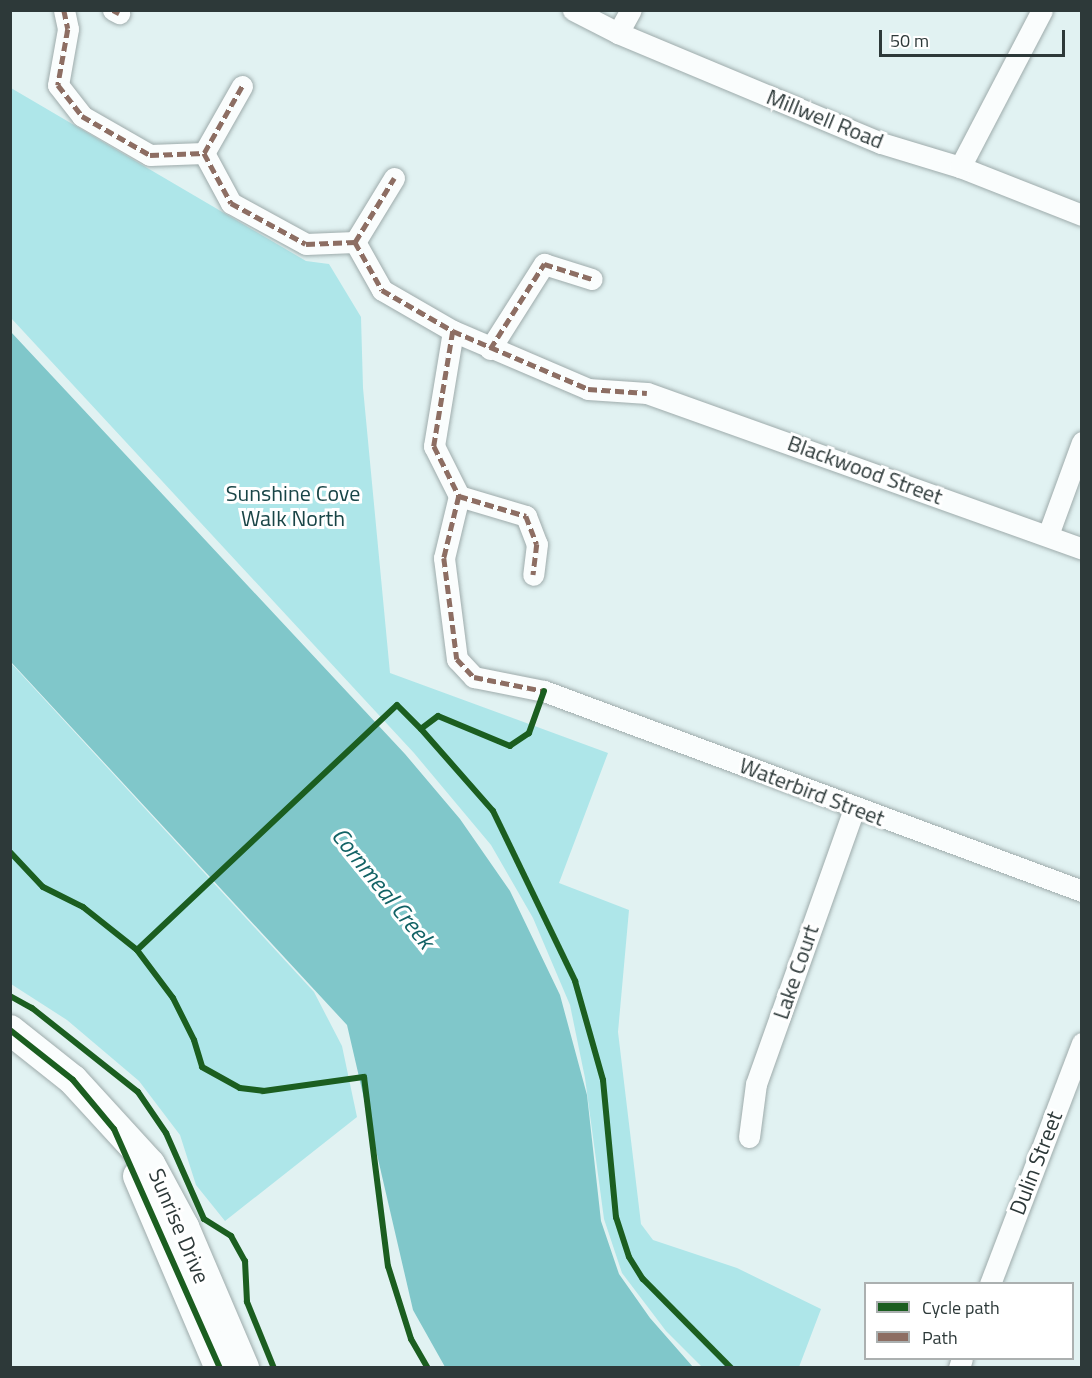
<!DOCTYPE html>
<html>
<head>
<meta charset="utf-8">
<style>
  body { margin:0 }
  #map { position:relative; width:1092px; height:1378px; overflow:hidden; background:#e1f2f2; font-family:"Titillium Web",sans-serif }
  div>[style] { position:absolute }
  .green>* { inset:0; background:#aee6e9 }
  .water>* { inset:0; background:#80c7ca }
  .roads { filter:drop-shadow(0 0 2px #9eabab) drop-shadow(0 0 2px #9eabab) }
  .street>* { height:21px; margin:-10.5px; padding:0 10.5px; transform-origin:10.5px; border-radius:10.5px; background:#fafdfd }
  .secondary>* { height:30px; margin:-15px; padding:0 15px; transform-origin:15px; border-radius:15px; background:#fafdfd }
  .quiet>* { height:4.5px; margin-top:-2.25px; transform-origin:0; background:repeating-linear-gradient(90deg,#8d6e63 0 9px,transparent 0 13.5px) }
  .cycleway>* { height:6px; margin:-3px; padding:0 3px; transform-origin:3px; border-radius:3px; background:#1b5e20 }
  span { translate:-50% -50%; white-space:nowrap; text-align:center; line-height:1.15; -webkit-text-stroke:6px #fff; paint-order:stroke }
  .street-label { font-size:22px; color:#2d3939 }
  .park-label { font-size:22px; color:#194547 }
  .water-label { font-size:24px; color:#126265; font-style:italic }
  .frame { position:absolute; inset:0; border:12px solid #2d3939; pointer-events:none }
  .legend { position:absolute; left:864px; top:1282px; width:210px; height:78px; box-sizing:border-box; background:#fff; border:2px solid #abb0b0; margin:0; padding:8px 10px; list-style:none; font-size:18px; color:#2d3939 }
  .legend li { display:flex; align-items:center; gap:12px; height:30px }
  .legend b { width:30px; border:2px solid #abb0b0 }
  .scale { position:absolute; left:879px; top:30px; width:186px; height:27px; box-sizing:border-box; border:3px solid #2d3939; border-top:0; padding-left:8px; font-size:18px; line-height:21px; white-space:nowrap; color:#2d3939; -webkit-text-stroke:4px #fff; paint-order:stroke }
</style>
</head>
<body>
<div id="map">
  <div class="green">
    <div style="clip-path:polygon(11px 88px,306px 261px,329px 264px,361px 317px,363px 388px,390px 673px,608px 753px,559px 883px,629px 910px,618px 1032px,641px 1224px,653px 1240px,737px 1268px,821px 1309px,799px 1367px,702px 1367px,666px 1331px,622px 1273px,604px 1219px,585px 1078px,570px 1005px,533px 918px,491px 845px,414px 753px,11px 318px)"></div>
    <div style="clip-path:polygon(10px 662px,314px 992px,342px 1046px,357px 1117px,225px 1221px,196px 1185px,180px 1135px,139px 1081px,67px 1020px,11px 984px)"></div>
  </div>
  <div class="water">
    <div style="clip-path:polygon(11px 332px,405px 754px,460px 819px,510px 891px,560px 995px,587px 1095px,601px 1221px,619px 1274px,650px 1318px,693px 1367px,445px 1367px,413px 1310px,347px 1025px,11px 662px)"></div>
  </div>
  <div class="roads">
    <div class="street">
      <div style="left:64px;top:10px;width:19px;rotate:78deg"></div>
      <div style="left:68px;top:29px;width:57px;rotate:100.1deg"></div>
      <div style="left:58px;top:85px;width:39px;rotate:52deg"></div>
      <div style="left:82px;top:116px;width:78px;rotate:29.8deg"></div>
      <div style="left:150px;top:155px;width:54px;rotate:-2.1deg"></div>
      <div style="left:204px;top:153px;width:57px;rotate:61.6deg"></div>
      <div style="left:231px;top:203px;width:85px;rotate:28.7deg"></div>
      <div style="left:306px;top:244px;width:49px;rotate:-2.3deg"></div>
      <div style="left:355px;top:242px;width:55px;rotate:60.6deg"></div>
      <div style="left:382px;top:290px;width:82px;rotate:30deg"></div>
      <div style="left:453px;top:331px;width:147px;rotate:23.2deg"></div>
      <div style="left:588px;top:389px;width:59px;rotate:3.9deg"></div>
      <div style="left:647px;top:393px;width:462px;rotate:19.7deg"></div>
      <div style="left:113px;top:10px;width:7px;rotate:27deg"></div>
      <div style="left:573px;top:10px;width:51px;rotate:27.1deg"></div>
      <div style="left:618px;top:33px;width:285px;rotate:22.7deg"></div>
      <div style="left:881px;top:143px;width:83px;rotate:16.9deg"></div>
      <div style="left:960px;top:167px;width:131px;rotate:21.5deg"></div>
      <div style="left:618px;top:33px;width:26px;rotate:-61deg"></div>
      <div style="left:204px;top:153px;width:77px;rotate:-60.4deg"></div>
      <div style="left:960px;top:167px;width:177px;rotate:-62.4deg"></div>
      <div style="left:355px;top:242px;width:75px;rotate:-58.6deg"></div>
      <div style="left:453px;top:331px;width:117px;rotate:99.4deg"></div>
      <div style="left:434px;top:446px;width:56px;rotate:63.4deg"></div>
      <div style="left:459px;top:496px;width:64px;rotate:103.6deg"></div>
      <div style="left:444px;top:558px;width:102px;rotate:82.7deg"></div>
      <div style="left:457px;top:659px;width:25px;rotate:47deg"></div>
      <div style="left:474px;top:677px;width:71px;rotate:11.3deg"></div>
      <div style="left:544px;top:691px;width:574px;rotate:20.39deg"></div>
      <div style="left:490px;top:349px;width:101px;rotate:-57.6deg"></div>
      <div style="left:544px;top:264px;width:50px;rotate:17.4deg"></div>
      <div style="left:459px;top:496px;width:70px;rotate:16.6deg"></div>
      <div style="left:526px;top:516px;width:30px;rotate:69deg"></div>
      <div style="left:537px;top:544px;width:31px;rotate:97deg"></div>
      <div style="left:1048px;top:535px;width:99px;rotate:-69.9deg"></div>
      <div style="left:749px;top:1137px;width:53px;rotate:-82.5deg"></div>
      <div style="left:756px;top:1084px;width:292px;rotate:-70.4deg"></div>
      <div style="left:990px;top:1284px;width:258px;rotate:-69.1deg"></div>
      <div style="left:959px;top:1368px;width:10px;rotate:-73deg"></div>
    </div>
    <div class="secondary">
      <div style="left:10px;top:1030px;width:80px;rotate:38.4deg"></div>
      <div style="left:73px;top:1080px;width:114px;rotate:47.5deg"></div>
      <div style="left:150px;top:1164px;width:72px;rotate:61.6deg"></div>
      <div style="left:184px;top:1227px;width:153px;rotate:66.9deg"></div>
      <div style="left:138px;top:1176px;width:209px;rotate:66.9deg"></div>
    </div>
  </div>
  <div class="quiet">
    <div style="left:64px;top:10px;width:19px;rotate:78deg"></div>
    <div style="left:68px;top:29px;width:57px;rotate:100.1deg"></div>
    <div style="left:58px;top:85px;width:39px;rotate:52deg"></div>
    <div style="left:82px;top:116px;width:78px;rotate:29.8deg"></div>
    <div style="left:150px;top:155px;width:54px;rotate:-2.1deg"></div>
    <div style="left:204px;top:153px;width:57px;rotate:61.6deg"></div>
    <div style="left:231px;top:203px;width:85px;rotate:28.7deg"></div>
    <div style="left:306px;top:244px;width:49px;rotate:-2.3deg"></div>
    <div style="left:355px;top:242px;width:55px;rotate:60.6deg"></div>
    <div style="left:382px;top:290px;width:82px;rotate:30deg"></div>
    <div style="left:453px;top:331px;width:147px;rotate:23.2deg"></div>
    <div style="left:588px;top:389px;width:59px;rotate:3.9deg"></div>
    <div style="left:113px;top:10px;width:7px;rotate:27deg"></div>
    <div style="left:204px;top:153px;width:77px;rotate:-60.4deg"></div>
    <div style="left:355px;top:242px;width:75px;rotate:-58.6deg"></div>
    <div style="left:453px;top:331px;width:117px;rotate:99.4deg"></div>
    <div style="left:434px;top:446px;width:56px;rotate:63.4deg"></div>
    <div style="left:459px;top:496px;width:64px;rotate:103.6deg"></div>
    <div style="left:444px;top:558px;width:102px;rotate:82.7deg"></div>
    <div style="left:457px;top:659px;width:25px;rotate:47deg"></div>
    <div style="left:474px;top:677px;width:71px;rotate:11.3deg"></div>
    <div style="left:490px;top:349px;width:101px;rotate:-57.6deg"></div>
    <div style="left:544px;top:264px;width:50px;rotate:17.4deg"></div>
    <div style="left:459px;top:496px;width:70px;rotate:16.6deg"></div>
    <div style="left:526px;top:516px;width:30px;rotate:69deg"></div>
    <div style="left:537px;top:544px;width:31px;rotate:97deg"></div>
  </div>
  <div class="cycleway">
    <div style="left:544px;top:691px;width:45px;rotate:109.7deg"></div>
    <div style="left:529px;top:733px;width:23px;rotate:146deg"></div>
    <div style="left:510px;top:746px;width:78px;rotate:-157.4deg"></div>
    <div style="left:438px;top:716px;width:21px;rotate:143deg"></div>
    <div style="left:421px;top:729px;width:109px;rotate:48.7deg"></div>
    <div style="left:493px;top:811px;width:189px;rotate:64.2deg"></div>
    <div style="left:575px;top:981px;width:103px;rotate:74.2deg"></div>
    <div style="left:603px;top:1080px;width:138px;rotate:84.6deg"></div>
    <div style="left:616px;top:1217px;width:42px;rotate:72deg"></div>
    <div style="left:629px;top:1257px;width:26px;rotate:58deg"></div>
    <div style="left:643px;top:1279px;width:125px;rotate:45.3deg"></div>
    <div style="left:10px;top:852px;width:48px;rotate:46.7deg"></div>
    <div style="left:43px;top:887px;width:45px;rotate:26.6deg"></div>
    <div style="left:83px;top:907px;width:69px;rotate:38.5deg"></div>
    <div style="left:137px;top:950px;width:60px;rotate:53.1deg"></div>
    <div style="left:173px;top:998px;width:47px;rotate:63.4deg"></div>
    <div style="left:194px;top:1040px;width:28px;rotate:73deg"></div>
    <div style="left:202px;top:1067px;width:43px;rotate:28.9deg"></div>
    <div style="left:240px;top:1088px;width:23px;rotate:7deg"></div>
    <div style="left:263px;top:1091px;width:102px;rotate:-7.9deg"></div>
    <div style="left:364px;top:1077px;width:191px;rotate:82.8deg"></div>
    <div style="left:388px;top:1266px;width:77px;rotate:72.5deg"></div>
    <div style="left:411px;top:1339px;width:34px;rotate:60deg"></div>
    <div style="left:137px;top:950px;width:357px;rotate:-43.3deg"></div>
    <div style="left:397px;top:705px;width:34px;rotate:45deg"></div>
    <div style="left:10px;top:996px;width:25px;rotate:29deg"></div>
    <div style="left:32px;top:1008px;width:135px;rotate:38.4deg"></div>
    <div style="left:138px;top:1092px;width:50px;rotate:55.7deg"></div>
    <div style="left:166px;top:1133px;width:94px;rotate:66.2deg"></div>
    <div style="left:204px;top:1219px;width:32px;rotate:32deg"></div>
    <div style="left:231px;top:1236px;width:29px;rotate:61deg"></div>
    <div style="left:245px;top:1261px;width:41px;rotate:87.2deg"></div>
    <div style="left:247px;top:1302px;width:71px;rotate:67.8deg"></div>
    <div style="left:10px;top:1030px;width:80px;rotate:38.4deg"></div>
    <div style="left:73px;top:1080px;width:64px;rotate:50.1deg"></div>
    <div style="left:114px;top:1129px;width:261px;rotate:66.1deg"></div>
  </div>
  <div class="street-label">
    <span style="left:825px;top:119px;rotate:22deg">Millwell Road</span>
    <span style="left:865px;top:470px;rotate:20deg">Blackwood Street</span>
    <span style="left:812px;top:792px;rotate:21deg">Waterbird Street</span>
    <span style="left:796px;top:972px;rotate:-71deg">Lake Court</span>
    <span style="left:1036px;top:1163px;rotate:-69deg">Dulin Street</span>
    <span style="left:179px;top:1226px;rotate:67deg">Sunrise Drive</span>
  </div>
  <div class="park-label">
    <span style="left:293px;top:506px">Sunshine Cove<br>Walk North</span>
  </div>
  <div class="water-label">
    <span style="left:383px;top:888px;rotate:51deg">Cornmeal Creek</span>
  </div>
  <div class="frame"></div>
  <ul class="legend">
  <li><b style="height:8px;background:#1b5e20"></b>Cycle path</li>
  <li><b style="height:8px;background:#8d6e63"></b>Path</li>
  </ul>
  <div class="scale">50 m</div>
</div>
</body>
</html>
